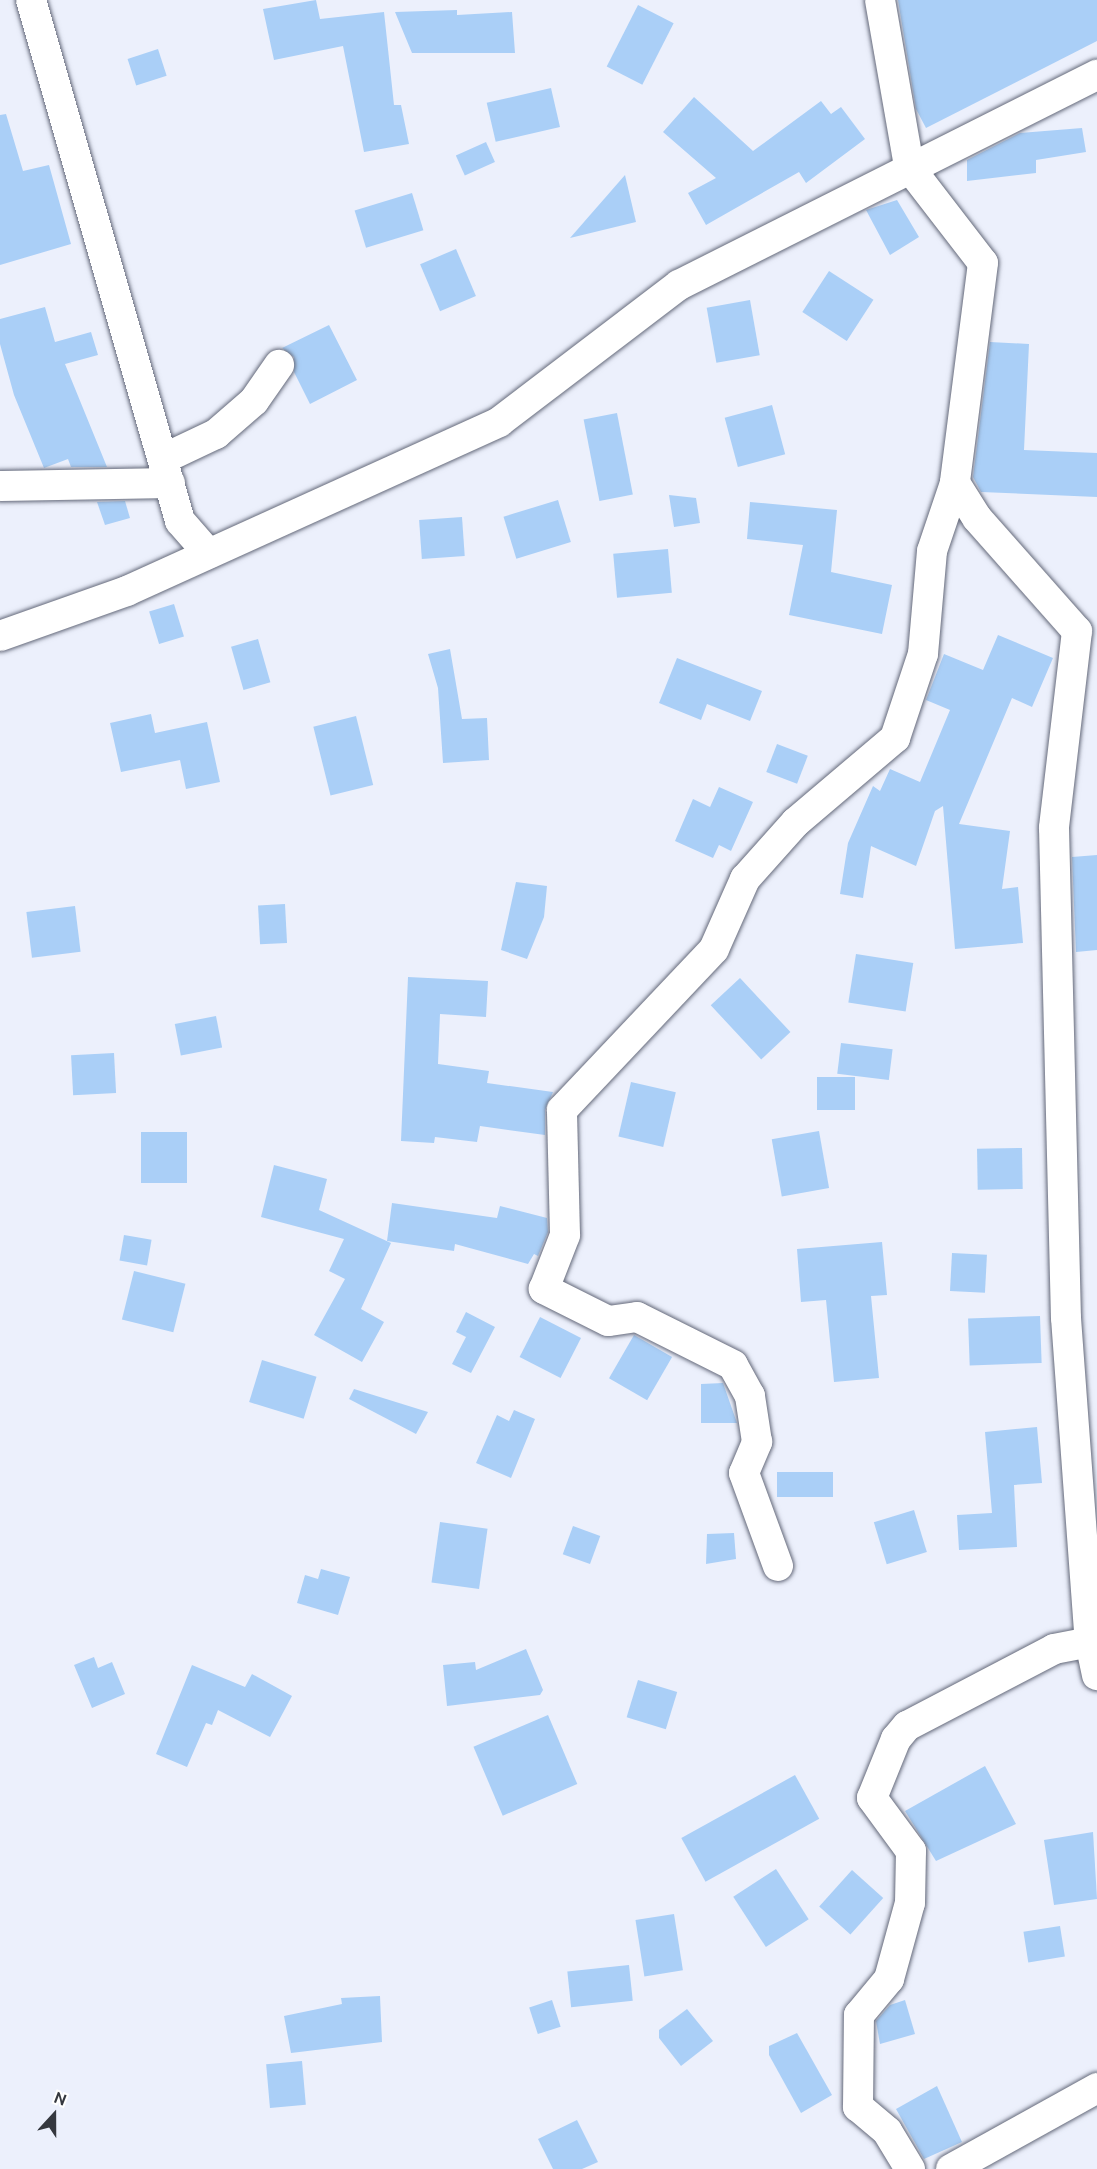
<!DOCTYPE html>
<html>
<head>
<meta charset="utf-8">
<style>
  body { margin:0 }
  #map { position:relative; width:1097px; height:2169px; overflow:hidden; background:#ecf0fc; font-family:Ubuntu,sans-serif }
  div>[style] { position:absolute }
  .building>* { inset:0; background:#aacff7; transform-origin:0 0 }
  .roads { filter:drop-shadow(0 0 2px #64697a) drop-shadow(0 0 2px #64697a) }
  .minor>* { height:30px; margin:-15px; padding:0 15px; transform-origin:15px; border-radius:15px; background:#fff }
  span { translate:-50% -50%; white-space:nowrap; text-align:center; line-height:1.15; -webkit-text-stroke:6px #fff; paint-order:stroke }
  .north { position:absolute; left:24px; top:2085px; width:60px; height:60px; -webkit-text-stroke:4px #fff; paint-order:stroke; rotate:21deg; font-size:16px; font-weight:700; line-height:24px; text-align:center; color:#35383f }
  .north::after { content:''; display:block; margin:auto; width:21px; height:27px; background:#35383f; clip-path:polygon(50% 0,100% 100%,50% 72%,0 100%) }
</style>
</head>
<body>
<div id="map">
  <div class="building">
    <div style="clip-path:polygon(316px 0,320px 19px,384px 12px,394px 105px,401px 105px,409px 144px,364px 152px,343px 46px,274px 60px,263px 9px)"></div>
    <div style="clip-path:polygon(898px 0,1097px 0,1097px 41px,926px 128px,916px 109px)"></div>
    <div style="left:638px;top:5px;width:40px;height:69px;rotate:27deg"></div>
    <div style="clip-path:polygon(457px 10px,457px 15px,512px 12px,515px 53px,412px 53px,395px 12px)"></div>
    <div style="left:158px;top:49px;width:28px;height:32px;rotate:72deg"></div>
    <div style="left:551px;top:88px;width:40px;height:66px;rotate:77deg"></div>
    <div style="clip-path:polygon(694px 97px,753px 151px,821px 101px,831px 114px,841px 107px,865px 139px,806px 183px,799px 172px,706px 225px,688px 193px,716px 178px,663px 132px)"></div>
    <div style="clip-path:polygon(6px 114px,23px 171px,49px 165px,71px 244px,0 265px,0 115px)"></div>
    <div style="clip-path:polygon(1082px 128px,1086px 152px,1036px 160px,1036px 173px,967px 181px,967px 160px,1020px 133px)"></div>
    <div style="left:486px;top:142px;width:22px;height:33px;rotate:66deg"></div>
    <div style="clip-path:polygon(625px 175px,636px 222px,570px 238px)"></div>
    <div style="left:412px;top:193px;width:39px;height:60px;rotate:73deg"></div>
    <div style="clip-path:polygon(897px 200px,919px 237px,890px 255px,866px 210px)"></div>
    <div style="left:456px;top:249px;width:51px;height:39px;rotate:67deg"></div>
    <div style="left:829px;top:271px;width:53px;height:49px;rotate:33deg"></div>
    <div style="left:750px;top:300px;width:56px;height:44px;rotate:80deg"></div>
    <div style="clip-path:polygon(45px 307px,55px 342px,91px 332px,98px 355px,65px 364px,107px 467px,71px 467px,68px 459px,44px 468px,14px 395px,0 344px,0 319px)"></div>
    <div style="clip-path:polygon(329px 325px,357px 380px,310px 404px,294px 372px,294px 357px,282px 348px)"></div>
    <div style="clip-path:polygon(990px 342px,1029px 344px,1024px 450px,1097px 453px,1097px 497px,981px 492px,973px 477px)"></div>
    <div style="left:772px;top:405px;width:51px;height:49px;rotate:75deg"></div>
    <div style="left:617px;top:413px;width:83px;height:34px;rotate:79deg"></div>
    <div style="clip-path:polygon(669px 495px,696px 498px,700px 523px,674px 527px)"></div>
    <div style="left:558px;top:500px;width:44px;height:57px;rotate:73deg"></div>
    <div style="clip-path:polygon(125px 501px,130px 518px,105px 525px,97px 502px)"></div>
    <div style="clip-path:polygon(750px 502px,837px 510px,831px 572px,892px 585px,882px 634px,789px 615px,803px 545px,747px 539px)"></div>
    <div style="left:462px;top:517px;width:39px;height:43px;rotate:86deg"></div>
    <div style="left:668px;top:549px;width:44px;height:55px;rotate:85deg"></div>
    <div style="left:174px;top:604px;width:34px;height:26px;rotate:73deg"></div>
    <div style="clip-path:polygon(998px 635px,1053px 658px,1032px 707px,1012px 698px,959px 824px,1010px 831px,1002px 889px,1018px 887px,1023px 943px,955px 949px,943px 806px,935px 811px,916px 866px,871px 846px,863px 898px,840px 894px,848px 843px,873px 786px,880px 791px,890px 769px,920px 782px,950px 710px,926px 700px,944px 654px,983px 670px)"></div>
    <div style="left:258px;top:639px;width:45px;height:28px;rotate:74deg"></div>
    <div style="clip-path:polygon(450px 649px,462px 719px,487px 718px,489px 760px,443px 763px,438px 688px,428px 654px)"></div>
    <div style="clip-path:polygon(677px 658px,762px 691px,750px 721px,707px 704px,701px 720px,659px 703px)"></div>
    <div style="clip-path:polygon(151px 714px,155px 733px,207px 722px,220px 782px,186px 789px,180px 760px,121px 772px,110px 723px)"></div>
    <div style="left:356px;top:716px;width:71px;height:44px;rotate:76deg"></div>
    <div style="left:777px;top:744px;width:33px;height:30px;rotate:21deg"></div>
    <div style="clip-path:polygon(719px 787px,753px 802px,731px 851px,719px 845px,713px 858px,675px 841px,693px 799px,710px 807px)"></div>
    <div style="clip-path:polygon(1097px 855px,1097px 950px,1076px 952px,1072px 857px)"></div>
    <div style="clip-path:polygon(516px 882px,547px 886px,544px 917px,527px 959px,501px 950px)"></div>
    <div style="left:285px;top:904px;width:39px;height:27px;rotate:87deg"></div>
    <div style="left:75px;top:906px;width:46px;height:49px;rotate:83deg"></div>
    <div style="left:856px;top:954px;width:58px;height:49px;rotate:9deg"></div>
    <div style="clip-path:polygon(408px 977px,488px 981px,486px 1017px,440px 1014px,438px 1064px,489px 1071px,487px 1083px,553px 1092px,545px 1110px,545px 1135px,480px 1126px,477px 1142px,435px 1137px,434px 1143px,401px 1141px)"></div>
    <div style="left:740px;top:978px;width:74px;height:40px;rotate:47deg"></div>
    <div style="left:216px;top:1016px;width:32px;height:42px;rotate:79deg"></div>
    <div style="left:841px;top:1043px;width:52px;height:31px;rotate:7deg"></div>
    <div style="left:114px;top:1053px;width:40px;height:43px;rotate:87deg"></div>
    <div style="left:817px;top:1077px;width:38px;height:33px"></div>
    <div style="left:631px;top:1082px;width:46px;height:56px;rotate:13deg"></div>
    <div style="left:819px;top:1131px;width:58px;height:48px;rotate:80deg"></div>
    <div style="left:141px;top:1132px;width:46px;height:51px"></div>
    <div style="left:1022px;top:1148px;width:41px;height:45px;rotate:89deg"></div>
    <div style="clip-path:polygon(274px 1165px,327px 1179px,319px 1210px,391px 1243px,361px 1309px,384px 1322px,362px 1362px,314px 1335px,345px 1279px,329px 1271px,344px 1239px,261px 1217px)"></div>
    <div style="clip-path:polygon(392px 1203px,497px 1218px,500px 1206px,547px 1218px,548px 1232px,538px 1256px,534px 1254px,528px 1264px,455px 1244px,454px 1251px,387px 1241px)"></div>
    <div style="left:124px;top:1235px;width:28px;height:26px;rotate:10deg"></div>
    <div style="clip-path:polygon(882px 1242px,887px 1295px,871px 1296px,879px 1378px,834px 1382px,826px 1300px,801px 1302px,797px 1249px)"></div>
    <div style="left:952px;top:1253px;width:35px;height:38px;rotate:3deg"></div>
    <div style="left:134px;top:1271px;width:53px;height:50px;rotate:14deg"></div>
    <div style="clip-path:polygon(466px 1312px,495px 1327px,471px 1373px,452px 1364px,466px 1337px,456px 1332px)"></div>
    <div style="left:1040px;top:1316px;width:47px;height:72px;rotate:88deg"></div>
    <div style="left:540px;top:1317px;width:46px;height:45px;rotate:27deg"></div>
    <div style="left:634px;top:1335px;width:44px;height:50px;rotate:30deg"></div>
    <div style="left:262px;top:1360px;width:57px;height:44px;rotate:17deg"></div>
    <div style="clip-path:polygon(723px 1383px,737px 1423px,701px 1423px,701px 1384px)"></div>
    <div style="clip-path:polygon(354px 1389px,428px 1412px,416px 1434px,349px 1399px)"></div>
    <div style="clip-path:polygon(514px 1410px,535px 1419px,511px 1478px,476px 1463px,497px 1415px,509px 1421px)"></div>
    <div style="clip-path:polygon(1037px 1427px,1042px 1483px,1014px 1485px,1017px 1547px,959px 1550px,957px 1515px,992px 1513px,985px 1432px)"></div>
    <div style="left:833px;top:1472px;width:25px;height:56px;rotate:90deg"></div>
    <div style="left:914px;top:1510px;width:44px;height:42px;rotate:73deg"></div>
    <div style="left:440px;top:1522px;width:48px;height:61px;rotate:8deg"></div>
    <div style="left:573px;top:1526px;width:29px;height:30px;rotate:20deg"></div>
    <div style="clip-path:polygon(734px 1533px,736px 1559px,706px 1564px,707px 1534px)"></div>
    <div style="clip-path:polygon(321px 1569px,350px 1577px,338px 1615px,297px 1603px,305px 1575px,318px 1579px)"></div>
    <div style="clip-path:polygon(526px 1649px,543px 1690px,540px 1695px,447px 1706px,443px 1665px,475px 1662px,476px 1670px)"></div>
    <div style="clip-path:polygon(94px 1657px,98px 1668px,112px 1662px,125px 1694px,92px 1708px,74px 1665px)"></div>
    <div style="clip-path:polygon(192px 1665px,245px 1687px,252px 1674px,292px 1696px,270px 1737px,218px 1710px,212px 1725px,206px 1723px,187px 1767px,156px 1754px)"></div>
    <div style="left:638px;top:1680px;width:41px;height:39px;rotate:17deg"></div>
    <div style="left:548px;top:1715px;width:75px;height:81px;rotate:67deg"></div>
    <div style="clip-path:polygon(985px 1766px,1016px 1824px,936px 1861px,905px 1811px)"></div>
    <div style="left:795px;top:1775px;width:50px;height:130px;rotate:61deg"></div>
    <div style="clip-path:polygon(1093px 1832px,1097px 1899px,1054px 1905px,1044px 1840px)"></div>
    <div style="left:776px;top:1869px;width:60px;height:51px;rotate:57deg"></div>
    <div style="left:852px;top:1870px;width:42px;height:49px;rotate:42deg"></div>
    <div style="left:674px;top:1914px;width:57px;height:39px;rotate:81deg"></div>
    <div style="left:1060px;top:1926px;width:31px;height:37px;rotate:81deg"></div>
    <div style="left:629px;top:1965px;width:36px;height:62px;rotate:84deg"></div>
    <div style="clip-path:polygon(380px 1996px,382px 2042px,291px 2053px,284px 2016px,342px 2004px,341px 1998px)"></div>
    <div style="left:552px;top:2000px;width:28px;height:24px;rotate:72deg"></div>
    <div style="clip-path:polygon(905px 2000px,915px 2034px,880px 2044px,876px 2021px,890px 2005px)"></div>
    <div style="clip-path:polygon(687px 2009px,713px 2041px,681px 2066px,659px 2038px,659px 2030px)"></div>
    <div style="clip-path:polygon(797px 2033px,832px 2095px,801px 2113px,769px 2055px,769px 2046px)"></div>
    <div style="left:302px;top:2061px;width:44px;height:36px;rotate:85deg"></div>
    <div style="clip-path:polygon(937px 2086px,962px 2142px,924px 2159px,896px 2109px)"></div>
    <div style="clip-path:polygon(577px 2120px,598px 2162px,582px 2169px,553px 2169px,538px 2139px)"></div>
  </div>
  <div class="roads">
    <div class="minor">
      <div style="left:31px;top:0;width:542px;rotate:74.04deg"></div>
      <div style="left:180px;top:521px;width:43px;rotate:48.8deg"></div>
      <div style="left:880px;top:0;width:169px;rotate:80.1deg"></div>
      <div style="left:909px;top:167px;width:121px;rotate:52.4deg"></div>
      <div style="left:983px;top:263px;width:222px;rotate:97.3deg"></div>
      <div style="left:955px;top:483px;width:41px;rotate:57.8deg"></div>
      <div style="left:977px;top:518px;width:151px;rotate:48.5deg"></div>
      <div style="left:1077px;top:631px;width:198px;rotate:96.7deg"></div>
      <div style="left:1054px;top:828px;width:490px;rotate:88.6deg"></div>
      <div style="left:1066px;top:1318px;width:325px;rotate:85.8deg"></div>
      <div style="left:1090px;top:1642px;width:34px;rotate:78deg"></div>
      <div style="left:163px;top:459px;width:59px;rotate:-25.3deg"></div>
      <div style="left:216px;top:434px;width:50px;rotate:-41deg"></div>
      <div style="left:254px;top:401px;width:44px;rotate:-55.2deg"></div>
      <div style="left:0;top:486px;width:170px;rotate:-1deg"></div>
      <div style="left:0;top:636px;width:135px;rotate:-19.5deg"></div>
      <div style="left:127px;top:591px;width:409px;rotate:-24.4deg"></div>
      <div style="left:499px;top:422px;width:226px;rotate:-37.3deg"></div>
      <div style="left:679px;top:285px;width:468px;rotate:-26.7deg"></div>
      <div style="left:778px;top:1566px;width:99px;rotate:-110.1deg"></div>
      <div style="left:744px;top:1473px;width:34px;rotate:-67deg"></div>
      <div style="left:757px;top:1442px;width:47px;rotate:-98.7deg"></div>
      <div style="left:750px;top:1396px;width:35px;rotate:-119deg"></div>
      <div style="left:733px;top:1365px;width:107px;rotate:-153.4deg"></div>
      <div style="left:637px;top:1317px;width:29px;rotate:172deg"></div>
      <div style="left:608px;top:1321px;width:72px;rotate:-153.4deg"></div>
      <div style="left:544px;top:1289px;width:58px;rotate:-68.7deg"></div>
      <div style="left:565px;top:1235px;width:125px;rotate:-91.4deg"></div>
      <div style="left:562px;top:1110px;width:221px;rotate:-46.6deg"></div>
      <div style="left:714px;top:949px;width:77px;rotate:-66.1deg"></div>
      <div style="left:745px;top:879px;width:76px;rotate:-48.2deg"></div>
      <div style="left:796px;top:822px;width:130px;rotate:-40.3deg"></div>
      <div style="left:895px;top:738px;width:89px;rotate:-71.6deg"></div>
      <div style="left:923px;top:654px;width:103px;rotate:-85deg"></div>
      <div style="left:932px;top:551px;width:72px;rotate:-71.3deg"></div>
      <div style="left:910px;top:2169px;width:44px;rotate:-121.2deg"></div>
      <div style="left:887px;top:2131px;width:38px;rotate:-140deg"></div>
      <div style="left:858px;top:2107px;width:92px;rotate:-89.4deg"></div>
      <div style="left:859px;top:2015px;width:47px;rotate:-50.2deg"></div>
      <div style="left:889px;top:1979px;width:79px;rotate:-74.6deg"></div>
      <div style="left:910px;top:1903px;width:52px;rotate:-88.9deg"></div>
      <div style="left:911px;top:1851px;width:66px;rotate:-126.3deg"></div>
      <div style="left:872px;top:1798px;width:64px;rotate:-67.9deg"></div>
      <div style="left:896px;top:1739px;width:17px;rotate:-50deg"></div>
      <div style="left:907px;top:1726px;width:166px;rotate:-27.6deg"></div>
      <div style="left:1054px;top:1649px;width:37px;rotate:-11deg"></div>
      <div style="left:951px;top:2169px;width:167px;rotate:-29deg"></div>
    </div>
  </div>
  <div class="north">N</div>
</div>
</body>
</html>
